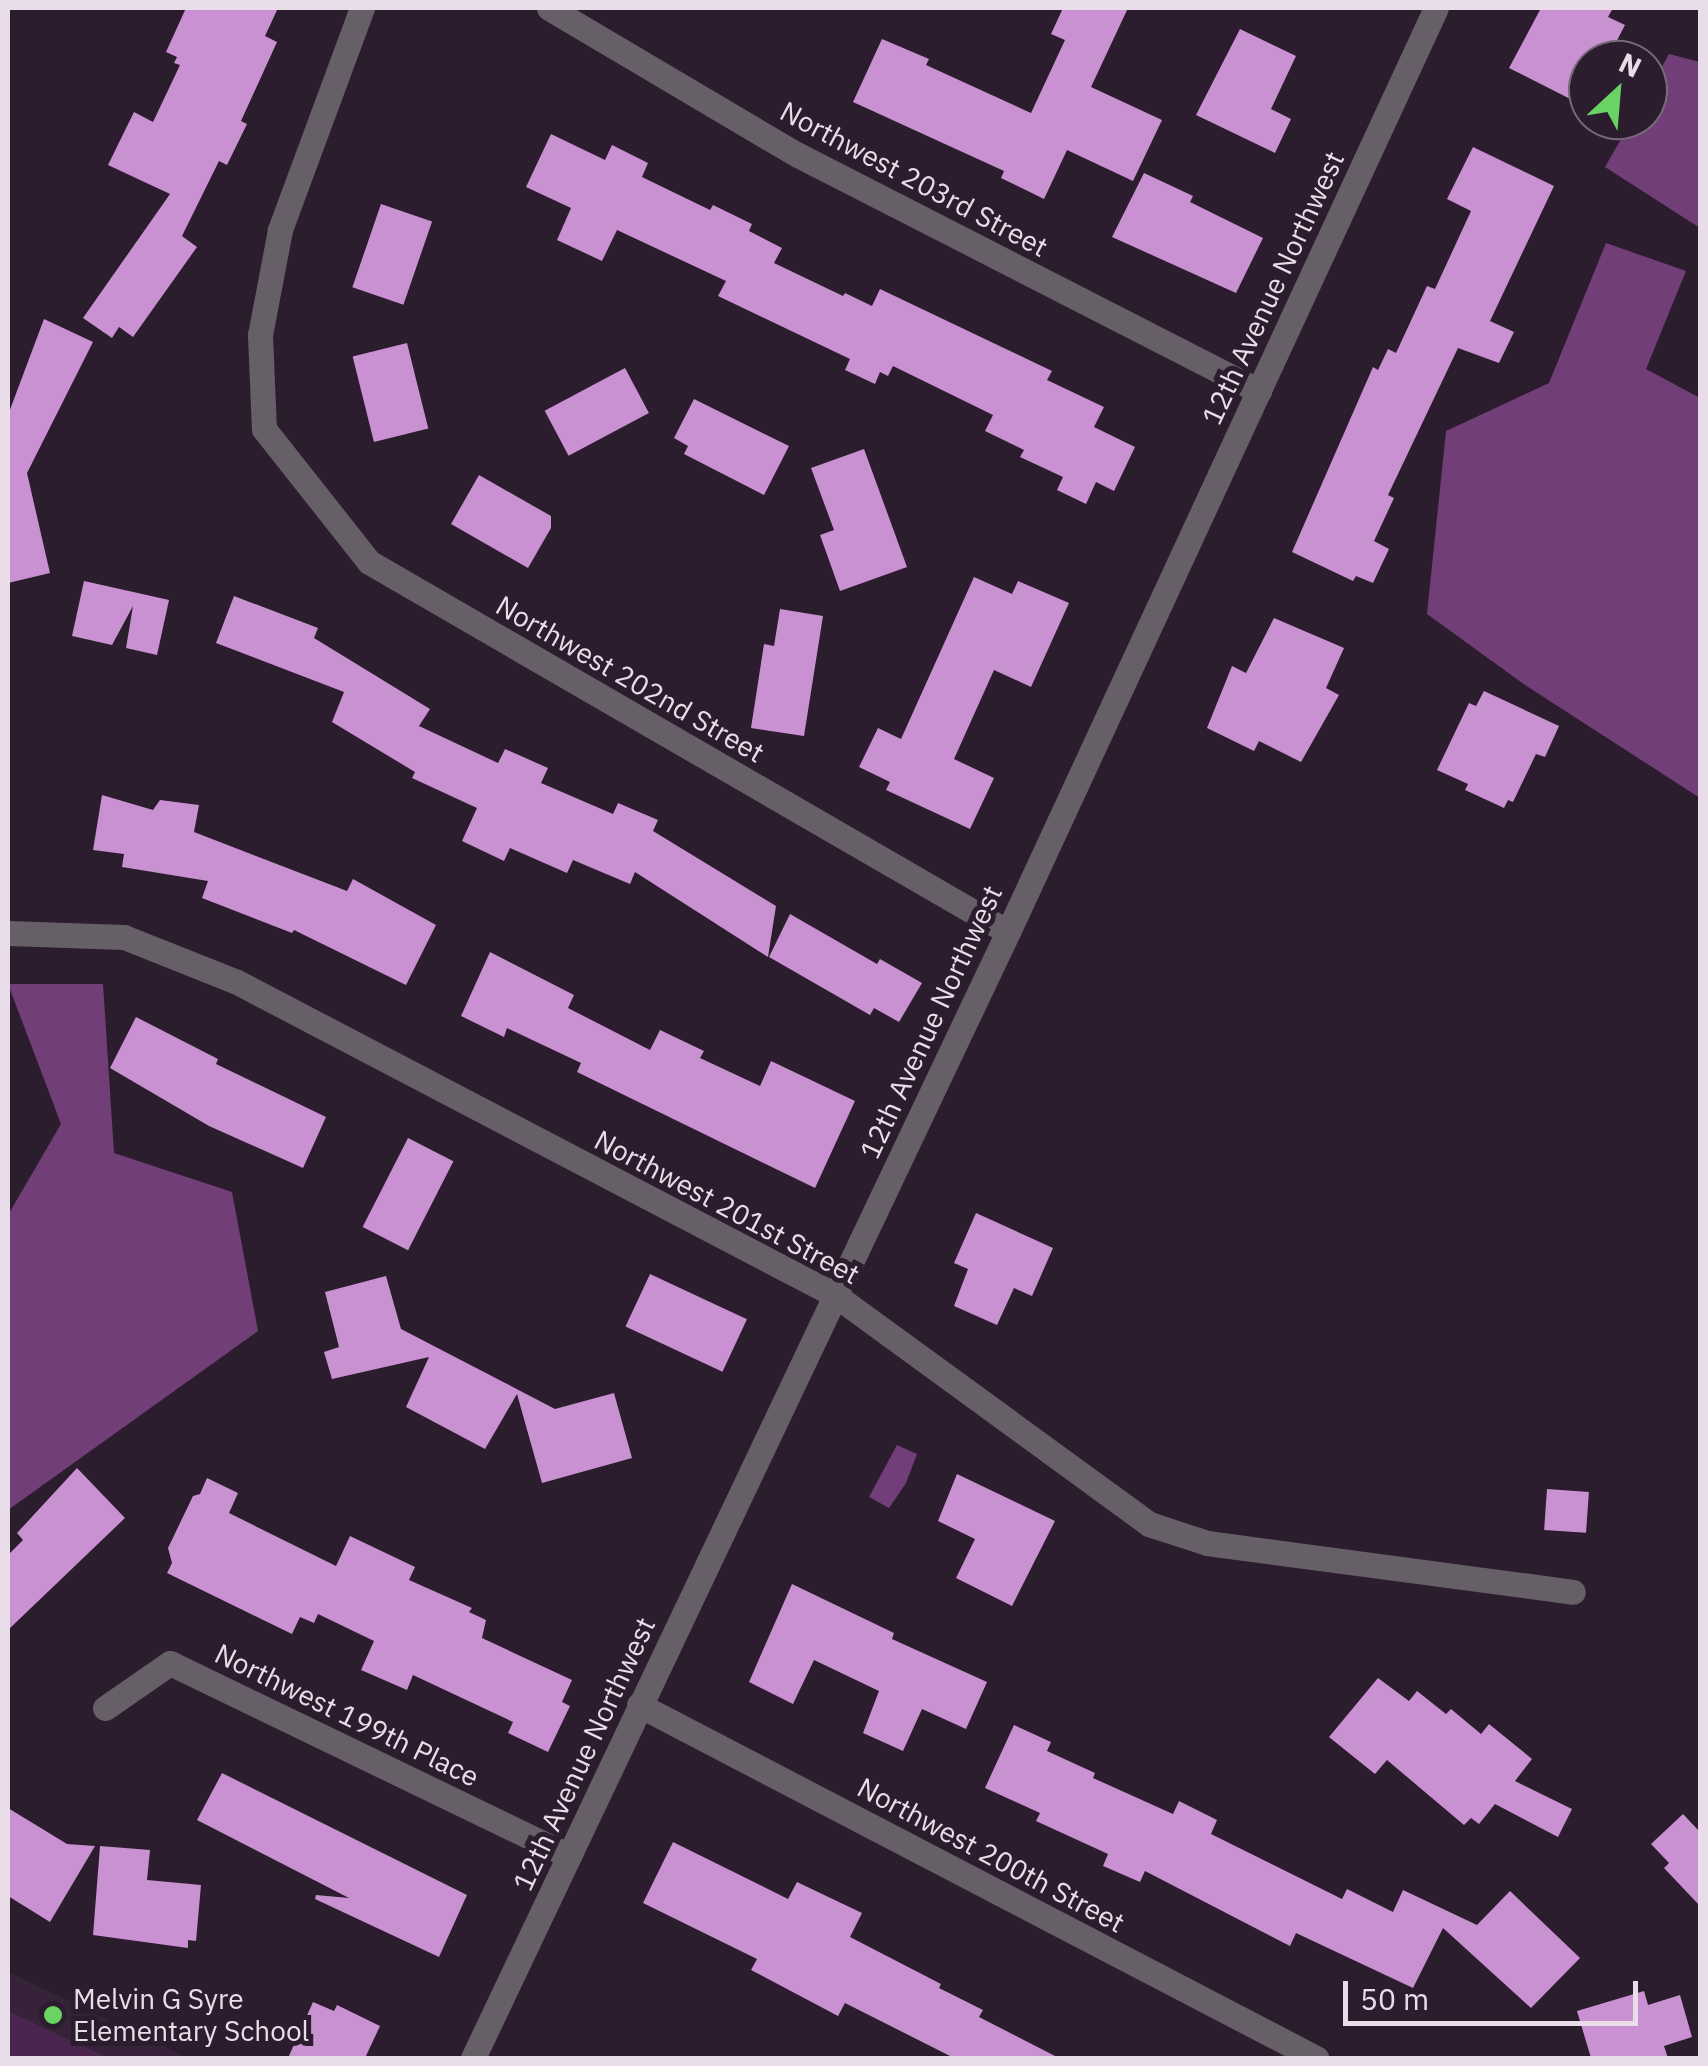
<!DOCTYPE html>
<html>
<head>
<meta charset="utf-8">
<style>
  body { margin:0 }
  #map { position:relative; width:1708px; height:2066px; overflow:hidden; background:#2c1d2e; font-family:"IBM Plex Sans",sans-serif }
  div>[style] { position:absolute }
  .built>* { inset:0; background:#372339 }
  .green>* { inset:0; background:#4a264f }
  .forest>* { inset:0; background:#723e78 }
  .water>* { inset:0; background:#723e79 }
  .building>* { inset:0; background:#c991d1; transform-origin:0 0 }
  .minor>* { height:25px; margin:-12.5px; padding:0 12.5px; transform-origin:12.5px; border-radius:12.5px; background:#675f68 }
  .dots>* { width:28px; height:28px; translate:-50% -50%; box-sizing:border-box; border:5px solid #2c1d2e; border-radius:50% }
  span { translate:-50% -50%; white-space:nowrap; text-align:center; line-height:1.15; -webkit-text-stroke:10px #2c1d2e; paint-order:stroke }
  .street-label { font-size:28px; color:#e8dde9 }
  .poi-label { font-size:28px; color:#e8dde9 }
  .left { translate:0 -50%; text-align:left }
  .frame { position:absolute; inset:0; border:10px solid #e8dde9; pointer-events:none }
  .north { position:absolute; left:1568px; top:40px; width:100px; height:100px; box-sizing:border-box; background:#2c1d2e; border:2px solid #776a79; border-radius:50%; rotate:26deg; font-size:28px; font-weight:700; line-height:40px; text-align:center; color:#e8dde9 }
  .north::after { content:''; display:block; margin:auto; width:35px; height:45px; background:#69d464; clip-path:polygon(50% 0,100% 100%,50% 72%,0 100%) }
  .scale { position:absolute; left:1343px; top:1981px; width:295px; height:45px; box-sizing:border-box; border:5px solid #e8dde9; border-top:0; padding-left:12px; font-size:30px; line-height:35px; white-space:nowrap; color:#e8dde9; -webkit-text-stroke:8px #2c1d2e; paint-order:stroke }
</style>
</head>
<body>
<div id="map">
  <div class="built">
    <div style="clip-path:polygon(8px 1972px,188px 2058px,8px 2058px)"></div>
  </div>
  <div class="green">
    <div style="clip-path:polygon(8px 2011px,108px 2058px,8px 2058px)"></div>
  </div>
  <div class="forest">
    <div style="clip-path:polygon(1669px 54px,1700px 62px,1700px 228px,1605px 167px,1632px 120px,1648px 120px,1648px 92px)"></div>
    <div style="clip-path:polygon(1606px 243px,1686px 271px,1646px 369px,1700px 398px,1700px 798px,1525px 685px,1427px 614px,1446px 431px,1549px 383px)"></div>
    <div style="clip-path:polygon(8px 984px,103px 984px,114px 1153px,232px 1192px,258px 1331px,8px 1510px,8px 1215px,61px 1124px)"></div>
  </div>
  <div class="water">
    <div style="clip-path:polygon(897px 1445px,917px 1454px,906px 1483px,889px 1508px,869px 1497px)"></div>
  </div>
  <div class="building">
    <div style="clip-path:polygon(186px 8px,278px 8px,265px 36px,277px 42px,241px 121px,247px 124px,227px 165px,219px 161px,182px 236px,197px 247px,133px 337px,119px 327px,112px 338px,83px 318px,170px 194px,108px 165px,134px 112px,153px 122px,180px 65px,174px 63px,177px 57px,166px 52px)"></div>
    <div style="clip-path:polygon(1063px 8px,1128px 8px,1091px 87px,1162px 120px,1133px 181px,1067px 150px,1044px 199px,1001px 178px,1004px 171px,853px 102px,882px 39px,929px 59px,926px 65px,1031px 113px,1065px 40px,1051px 34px)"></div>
    <div style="clip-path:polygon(1541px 8px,1613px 8px,1608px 17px,1625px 25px,1607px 60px,1588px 60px,1588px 108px,1509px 68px)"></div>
    <div style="clip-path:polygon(1240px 29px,1296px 56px,1271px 109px,1291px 119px,1275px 153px,1196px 115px)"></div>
    <div style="clip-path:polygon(551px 134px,605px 160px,612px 145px,648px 163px,642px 177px,710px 210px,713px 205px,752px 224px,749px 231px,782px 248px,774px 263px,843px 296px,845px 293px,872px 306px,880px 289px,1052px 371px,1047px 380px,1104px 407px,1094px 427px,1135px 447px,1114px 491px,1096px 482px,1086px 504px,1057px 490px,1063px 477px,1020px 457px,1024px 450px,985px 431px,993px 415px,893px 366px,888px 376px,880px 372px,875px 384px,845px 370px,850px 359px,718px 296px,726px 281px,617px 230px,602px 261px,557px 240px,571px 208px,526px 187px)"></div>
    <div style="clip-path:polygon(1473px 147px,1554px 186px,1490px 321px,1514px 332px,1499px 363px,1458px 348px,1388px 495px,1394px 498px,1374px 541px,1389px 549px,1373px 583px,1356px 576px,1353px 581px,1292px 552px,1373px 367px,1378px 370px,1388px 349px,1396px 353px,1427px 286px,1435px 289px,1471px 211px,1447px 199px)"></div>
    <div style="clip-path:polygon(1144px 173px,1193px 196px,1190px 202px,1263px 238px,1236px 293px,1112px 237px)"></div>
    <div style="left:381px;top:204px;width:54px;height:88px;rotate:19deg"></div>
    <div style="clip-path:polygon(44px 319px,93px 342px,27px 473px,50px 573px,8px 583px,8px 415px)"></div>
    <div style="left:407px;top:343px;width:88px;height:56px;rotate:76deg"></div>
    <div style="left:625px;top:368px;width:51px;height:91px;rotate:62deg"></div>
    <div style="clip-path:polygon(694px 399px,789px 446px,764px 495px,684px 454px,688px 446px,674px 438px)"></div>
    <div style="clip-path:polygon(864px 449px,907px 567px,840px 591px,820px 535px,834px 530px,811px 468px)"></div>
    <div style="clip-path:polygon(479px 475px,551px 516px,551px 528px,528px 568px,451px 524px)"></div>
    <div style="clip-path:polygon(974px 577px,1012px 594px,1018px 581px,1069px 603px,1031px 687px,994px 670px,954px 759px,994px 778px,970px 829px,886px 790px,890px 782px,859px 767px,878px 728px,901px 739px)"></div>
    <div style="clip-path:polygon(84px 581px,169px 600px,157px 655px,126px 648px,133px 606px,112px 645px,72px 636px)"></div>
    <div style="clip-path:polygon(234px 596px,318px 628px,314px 638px,430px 709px,419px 726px,498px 763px,505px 749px,548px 768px,541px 783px,613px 814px,618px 803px,658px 820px,653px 831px,776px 906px,768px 957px,635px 872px,630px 884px,573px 860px,567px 873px,510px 848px,504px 861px,462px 841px,477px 808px,412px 778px,415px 772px,332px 722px,344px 692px,216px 643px)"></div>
    <div style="clip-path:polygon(780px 609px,823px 616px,804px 736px,751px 728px,764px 644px,774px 646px)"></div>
    <div style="clip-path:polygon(1274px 618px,1344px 648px,1326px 688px,1339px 695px,1301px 762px,1259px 741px,1254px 751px,1207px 728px,1232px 666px,1246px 673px)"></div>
    <div style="clip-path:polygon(1484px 691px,1559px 726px,1545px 757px,1536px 754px,1513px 802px,1508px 800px,1504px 808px,1465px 790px,1468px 784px,1437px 770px,1469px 703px,1476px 706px)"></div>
    <div style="clip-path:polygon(102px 795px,153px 810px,160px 800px,199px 805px,194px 832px,347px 891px,353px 879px,436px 925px,406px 985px,294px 930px,292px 933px,202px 898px,208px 881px,122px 867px,124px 854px,93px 850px)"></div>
    <div style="clip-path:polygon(790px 914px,877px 964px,880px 959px,922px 983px,899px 1022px,874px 1008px,870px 1015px,769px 957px)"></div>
    <div style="clip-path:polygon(490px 952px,574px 995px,568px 1008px,650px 1050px,660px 1030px,704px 1051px,700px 1058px,760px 1086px,771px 1061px,855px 1101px,815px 1188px,577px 1072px,581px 1063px,507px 1028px,504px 1037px,461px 1016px)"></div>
    <div style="clip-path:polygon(136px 1017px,218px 1059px,216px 1064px,326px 1117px,303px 1168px,209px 1126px,110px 1068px)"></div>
    <div style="left:408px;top:1138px;width:51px;height:100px;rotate:27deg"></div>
    <div style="clip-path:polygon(976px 1213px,1053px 1248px,1032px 1296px,1014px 1288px,997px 1325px,954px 1306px,968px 1269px,954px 1263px)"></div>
    <div style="left:650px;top:1274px;width:107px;height:58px;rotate:25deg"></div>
    <div style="clip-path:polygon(386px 1276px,401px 1329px,555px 1409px,614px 1393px,632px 1458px,542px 1483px,517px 1394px,485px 1449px,406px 1407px,429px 1357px,332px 1379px,324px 1352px,339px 1347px,325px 1292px)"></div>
    <div style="clip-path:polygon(77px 1468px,125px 1518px,8px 1630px,8px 1555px,23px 1540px,17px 1533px)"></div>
    <div style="clip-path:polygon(957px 1474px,1055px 1521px,1012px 1606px,956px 1578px,975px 1539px,938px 1521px)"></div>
    <div style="clip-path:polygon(207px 1478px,238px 1493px,229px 1513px,336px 1566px,350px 1536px,415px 1567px,409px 1580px,472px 1608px,469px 1612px,486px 1620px,482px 1638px,572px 1680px,562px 1702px,570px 1706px,548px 1752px,508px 1733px,513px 1722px,413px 1675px,407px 1690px,361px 1670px,374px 1641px,318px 1614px,314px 1623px,300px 1617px,292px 1634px,167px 1573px,172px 1563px,168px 1548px,193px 1496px,200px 1494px)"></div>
    <div style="left:1547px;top:1489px;width:42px;height:41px;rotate:4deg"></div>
    <div style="clip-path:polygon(792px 1584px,894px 1633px,892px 1639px,987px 1682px,966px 1729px,922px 1709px,903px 1751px,863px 1733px,879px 1691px,814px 1660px,793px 1704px,749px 1682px)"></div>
    <div style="clip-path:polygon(1378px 1678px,1409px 1701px,1417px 1691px,1446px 1714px,1451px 1709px,1481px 1734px,1489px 1724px,1532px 1759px,1515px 1781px,1572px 1809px,1558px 1837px,1495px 1804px,1479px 1824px,1471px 1818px,1464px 1825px,1387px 1760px,1375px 1774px,1329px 1737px)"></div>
    <div style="clip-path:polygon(1014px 1725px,1051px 1742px,1047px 1751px,1095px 1773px,1093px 1778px,1173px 1814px,1179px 1801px,1217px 1820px,1211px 1834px,1342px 1899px,1347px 1889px,1393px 1912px,1403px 1890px,1477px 1925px,1510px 1891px,1580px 1958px,1531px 2008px,1443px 1928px,1413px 1988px,1296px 1933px,1290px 1946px,1145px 1871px,1140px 1882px,1103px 1866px,1108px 1854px,1036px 1821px,1040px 1813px,985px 1788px)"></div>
    <div style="clip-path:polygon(222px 1773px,467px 1895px,439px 1957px,315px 1899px,316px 1895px,349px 1898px,197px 1820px)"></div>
    <div style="clip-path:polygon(8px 1808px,67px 1844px,95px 1846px,50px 1922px,8px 1896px)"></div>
    <div style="clip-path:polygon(1683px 1814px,1700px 1832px,1700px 1906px,1664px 1868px,1669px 1863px,1651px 1844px)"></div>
    <div style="clip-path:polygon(673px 1842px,788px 1899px,797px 1882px,862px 1913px,850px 1937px,941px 1984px,939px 1988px,983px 2010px,979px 2017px,1059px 2058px,954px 2058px,845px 2003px,838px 2016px,751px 1970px,757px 1959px,643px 1903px)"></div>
    <div style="clip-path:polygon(100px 1846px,150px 1850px,147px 1880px,201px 1885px,196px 1941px,188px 1940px,188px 1948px,93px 1935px)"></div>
    <div style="clip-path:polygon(1644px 1991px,1648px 2005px,1680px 1995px,1692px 2037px,1664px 2046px,1668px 2058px,1591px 2058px,1577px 2011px)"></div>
    <div style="clip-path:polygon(313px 2002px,334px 2011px,337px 2005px,380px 2026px,365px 2058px,288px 2058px)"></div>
  </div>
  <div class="minor">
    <div style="left:362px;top:8px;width:237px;rotate:110.3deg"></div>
    <div style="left:280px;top:230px;width:107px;rotate:100.8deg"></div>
    <div style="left:260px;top:335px;width:94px;rotate:87.6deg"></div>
    <div style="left:264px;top:429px;width:169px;rotate:51.7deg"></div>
    <div style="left:369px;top:562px;width:738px;rotate:30.07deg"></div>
    <div style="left:549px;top:8px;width:289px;rotate:30.6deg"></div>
    <div style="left:798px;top:155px;width:518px;rotate:27.11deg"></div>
    <div style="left:8px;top:933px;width:116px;rotate:2deg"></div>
    <div style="left:124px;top:937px;width:122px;rotate:21.7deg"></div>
    <div style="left:237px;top:982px;width:675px;rotate:27.63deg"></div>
    <div style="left:835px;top:1295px;width:389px;rotate:36.1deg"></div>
    <div style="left:1149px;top:1524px;width:61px;rotate:18.1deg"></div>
    <div style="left:1207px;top:1543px;width:369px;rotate:7.6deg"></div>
    <div style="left:639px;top:1705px;width:764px;rotate:27.54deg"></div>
    <div style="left:105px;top:1708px;width:79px;rotate:-34.7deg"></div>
    <div style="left:170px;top:1663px;width:443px;rotate:25.8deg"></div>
    <div style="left:473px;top:2058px;width:1247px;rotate:-64.59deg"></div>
    <div style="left:1008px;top:932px;width:1018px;rotate:-65.15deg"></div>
  </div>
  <div class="dots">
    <div style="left:53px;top:2015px;background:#69d464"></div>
  </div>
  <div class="street-label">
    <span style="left:914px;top:179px;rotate:28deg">Northwest 203rd Street</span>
    <span style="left:1273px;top:288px;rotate:-65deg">12th Avenue Northwest</span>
    <span style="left:630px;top:679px;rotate:30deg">Northwest 202nd Street</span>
    <span style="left:931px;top:1022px;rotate:-65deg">12th Avenue Northwest</span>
    <span style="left:727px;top:1207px;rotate:28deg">Northwest 201st Street</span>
    <span style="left:347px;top:1715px;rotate:26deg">Northwest 199th Place</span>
    <span style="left:584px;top:1754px;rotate:-65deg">12th Avenue Northwest</span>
    <span style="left:991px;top:1855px;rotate:28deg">Northwest 200th Street</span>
  </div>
  <div class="poi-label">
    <span class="left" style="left:73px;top:2015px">Melvin G Syre<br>Elementary School</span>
  </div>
  <div class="frame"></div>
  <div class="north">N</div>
  <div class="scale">50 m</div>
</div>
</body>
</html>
